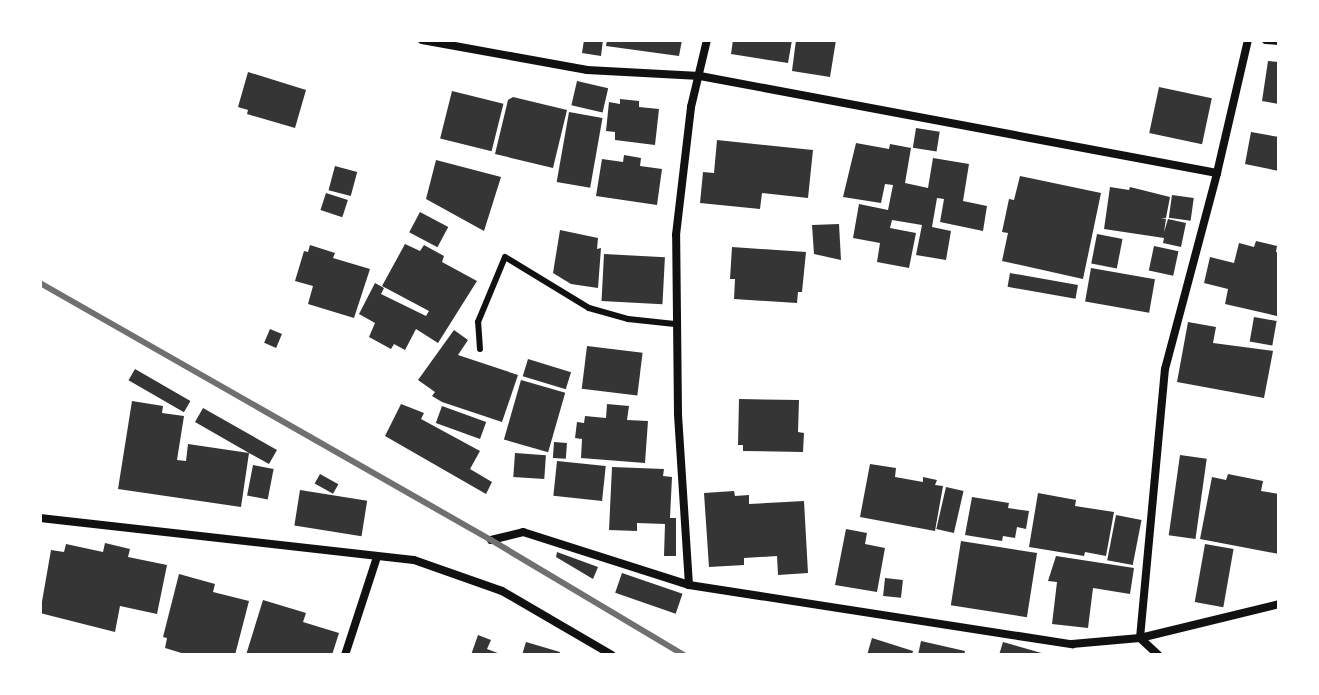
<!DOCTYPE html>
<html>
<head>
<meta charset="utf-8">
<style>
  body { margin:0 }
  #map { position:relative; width:1319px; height:695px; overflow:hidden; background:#fff; font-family:"IBM Plex Sans",sans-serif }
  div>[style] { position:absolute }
  .building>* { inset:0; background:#353535; transform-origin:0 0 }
  .service>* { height:6px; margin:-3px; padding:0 3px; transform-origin:3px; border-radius:3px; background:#111 }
  .minor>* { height:8px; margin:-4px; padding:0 4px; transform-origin:4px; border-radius:4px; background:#111 }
  .rail>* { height:6px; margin:-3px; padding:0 3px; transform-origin:3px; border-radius:3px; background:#707070 }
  span { translate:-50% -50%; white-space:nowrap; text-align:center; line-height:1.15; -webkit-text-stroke:7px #fff; paint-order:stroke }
  .frame { position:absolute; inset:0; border:42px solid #fff; pointer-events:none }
</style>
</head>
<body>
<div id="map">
  <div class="building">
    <div style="clip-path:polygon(584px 40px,603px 40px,601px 56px,582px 53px)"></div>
    <div style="clip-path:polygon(607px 40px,682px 40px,679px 56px,606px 46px)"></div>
    <div style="clip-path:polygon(733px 40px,792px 40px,788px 63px,731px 54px)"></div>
    <div style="clip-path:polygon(796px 40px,836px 40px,830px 77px,792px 71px)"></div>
    <div style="clip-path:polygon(1268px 61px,1279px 62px,1279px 104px,1262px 101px)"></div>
    <div style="clip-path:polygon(248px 72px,306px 90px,295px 128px,247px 114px,248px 110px,238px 107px)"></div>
    <div style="left:577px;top:81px;width:32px;height:25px;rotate:13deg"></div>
    <div style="left:1159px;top:87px;width:54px;height:47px;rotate:12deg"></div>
    <div style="left:452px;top:91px;width:53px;height:49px;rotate:14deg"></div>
    <div style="clip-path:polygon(513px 97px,567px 110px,553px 168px,495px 154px,508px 100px)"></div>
    <div style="clip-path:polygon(620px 99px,639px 101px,639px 107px,659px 109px,655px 145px,615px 140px,615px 132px,606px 131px,609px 102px,620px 104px)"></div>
    <div style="left:569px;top:112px;width:34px;height:71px;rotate:10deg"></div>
    <div style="left:916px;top:128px;width:24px;height:20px;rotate:9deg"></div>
    <div style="clip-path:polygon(1251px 132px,1279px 137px,1279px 171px,1245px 164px)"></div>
    <div style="clip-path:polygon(717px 140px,813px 150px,808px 198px,762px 193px,760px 209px,700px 203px,703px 172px,714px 173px)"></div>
    <div style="clip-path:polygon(856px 143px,889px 149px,890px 144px,911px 148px,905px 183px,928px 188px,933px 158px,969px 164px,963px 201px,987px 206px,983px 231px,940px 222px,944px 199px,937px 198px,932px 227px,951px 231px,946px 260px,916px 255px,922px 225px,892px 220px,890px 228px,916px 233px,909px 268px,877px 262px,880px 243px,853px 238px,859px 204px,888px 210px,893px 185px,885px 184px,881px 203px,843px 197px)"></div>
    <div style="clip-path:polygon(624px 155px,641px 158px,640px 166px,662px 169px,657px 205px,596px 196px,602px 159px,623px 162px)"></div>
    <div style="clip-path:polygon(436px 160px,501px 177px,484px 231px,426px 199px)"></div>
    <div style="left:335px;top:166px;width:23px;height:25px;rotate:15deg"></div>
    <div style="clip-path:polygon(1020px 176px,1101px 193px,1083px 279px,1002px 261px,1008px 233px,1002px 232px,1009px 199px,1014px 200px)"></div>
    <div style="clip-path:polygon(1110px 187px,1129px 190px,1130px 187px,1170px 197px,1166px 218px,1161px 218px,1166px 219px,1164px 232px,1168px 219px,1186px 223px,1181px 247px,1163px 243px,1164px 238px,1104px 229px)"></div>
    <div style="left:326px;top:193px;width:23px;height:18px;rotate:18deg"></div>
    <div style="left:1172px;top:195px;width:22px;height:23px;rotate:8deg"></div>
    <div style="left:420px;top:212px;width:32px;height:23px;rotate:28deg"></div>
    <div style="clip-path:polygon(839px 224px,841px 260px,814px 254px,812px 225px)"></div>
    <div style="clip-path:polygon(560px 230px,598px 238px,597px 249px,601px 248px,598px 288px,571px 284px,553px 273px)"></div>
    <div style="left:1097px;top:234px;width:26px;height:30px;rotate:11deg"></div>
    <div style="clip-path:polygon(1256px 241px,1277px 246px,1276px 252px,1279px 253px,1277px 316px,1225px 304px,1228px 289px,1204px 283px,1210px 257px,1234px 263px,1239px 243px,1254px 247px)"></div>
    <div style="clip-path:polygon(405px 244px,420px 251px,424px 245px,444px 256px,442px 262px,477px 281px,438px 343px,416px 329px,405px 350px,394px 344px,391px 349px,369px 337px,375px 323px,359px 314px,375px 283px,384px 288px,381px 294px,426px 316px,429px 311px,382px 286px)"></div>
    <div style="clip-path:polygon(310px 245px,335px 253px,333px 258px,370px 269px,354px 318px,308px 304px,313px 286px,295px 281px,304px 251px,308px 252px)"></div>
    <div style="left:1154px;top:246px;width:25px;height:25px;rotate:12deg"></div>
    <div style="clip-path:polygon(732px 247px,806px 252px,802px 292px,798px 292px,797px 303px,734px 299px,735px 279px,730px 279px)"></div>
    <div style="left:604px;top:254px;width:61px;height:47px;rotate:3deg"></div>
    <div style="left:1091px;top:268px;width:65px;height:34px;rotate:10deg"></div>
    <div style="left:1010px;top:273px;width:69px;height:14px;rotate:10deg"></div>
    <div style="left:1254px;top:317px;width:23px;height:25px;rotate:10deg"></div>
    <div style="clip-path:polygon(1188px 322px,1216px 327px,1213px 343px,1273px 351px,1264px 398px,1177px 382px)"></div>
    <div style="left:270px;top:329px;width:13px;height:15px;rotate:23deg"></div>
    <div style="clip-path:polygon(454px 330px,468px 340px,458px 355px,518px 375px,502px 422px,442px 402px,432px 396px,435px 392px,418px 380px)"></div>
    <div style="left:587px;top:346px;width:56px;height:43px;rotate:7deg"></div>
    <div style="left:528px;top:359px;width:45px;height:18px;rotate:17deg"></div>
    <div style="left:135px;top:369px;width:64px;height:13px;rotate:30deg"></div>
    <div style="left:521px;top:380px;width:46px;height:62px;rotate:16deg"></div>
    <div style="clip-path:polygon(739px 399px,799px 400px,798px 432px,804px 433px,803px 452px,743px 451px,743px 445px,738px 445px)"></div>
    <div style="clip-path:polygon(132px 401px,163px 406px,162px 413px,184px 416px,177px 460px,186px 461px,188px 444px,249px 453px,195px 422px,203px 408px,277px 450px,269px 464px,249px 453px,241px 507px,118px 489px)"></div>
    <div style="clip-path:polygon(401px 404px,424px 413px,421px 419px,480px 451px,470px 469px,492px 482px,486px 494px,385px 436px)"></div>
    <div style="clip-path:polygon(607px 404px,629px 406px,627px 420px,648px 421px,645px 463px,581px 458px,582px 439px,575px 438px,577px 422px,584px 423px,585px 416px,606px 418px)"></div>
    <div style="left:442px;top:406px;width:47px;height:18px;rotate:20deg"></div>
    <div style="left:554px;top:442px;width:13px;height:16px;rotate:4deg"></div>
    <div style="left:515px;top:453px;width:31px;height:24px;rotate:4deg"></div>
    <div style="left:1180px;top:455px;width:27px;height:81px;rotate:8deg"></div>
    <div style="left:557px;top:461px;width:49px;height:35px;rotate:6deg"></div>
    <div style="clip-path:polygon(870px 464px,896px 468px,895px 477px,923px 482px,923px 477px,937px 480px,935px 485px,943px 486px,935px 531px,860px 517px)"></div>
    <div style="left:253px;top:465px;width:21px;height:31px;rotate:11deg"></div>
    <div style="clip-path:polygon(612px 467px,664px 469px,663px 476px,672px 477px,670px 518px,676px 518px,676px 556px,664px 556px,665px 524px,637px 523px,637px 531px,609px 530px)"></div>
    <div style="left:320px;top:474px;width:21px;height:11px;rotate:29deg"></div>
    <div style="clip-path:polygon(1228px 474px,1263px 481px,1261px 491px,1279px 494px,1279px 554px,1200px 539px,1212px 477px,1226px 480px)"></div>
    <div style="left:946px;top:487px;width:18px;height:43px;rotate:13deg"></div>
    <div style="left:300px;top:490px;width:68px;height:36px;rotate:9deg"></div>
    <div style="clip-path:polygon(734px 491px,735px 496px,749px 495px,749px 504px,804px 501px,808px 573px,778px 575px,777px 556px,744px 558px,744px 565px,709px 567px,704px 493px)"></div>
    <div style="clip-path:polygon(1038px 493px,1076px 500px,1075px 506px,1114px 512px,1106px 556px,1085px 552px,1084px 556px,1029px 547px)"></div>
    <div style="clip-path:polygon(972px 497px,1009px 503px,1008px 508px,1029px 511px,1026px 529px,1017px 527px,1015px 538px,1003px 536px,1002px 541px,965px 535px)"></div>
    <div style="left:1116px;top:515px;width:26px;height:46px;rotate:11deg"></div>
    <div style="clip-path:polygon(846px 529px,867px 533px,865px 544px,885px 548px,877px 592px,835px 585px)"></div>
    <div style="left:961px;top:541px;width:77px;height:65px;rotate:9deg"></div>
    <div style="clip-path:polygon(105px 543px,130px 549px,128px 557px,167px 565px,157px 614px,120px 606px,115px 632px,40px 613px,51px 550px,64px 552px,66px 544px,103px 552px)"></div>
    <div style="left:1205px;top:544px;width:29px;height:59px;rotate:10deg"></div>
    <div style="clip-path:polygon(557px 552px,598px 567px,593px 579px,556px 557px)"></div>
    <div style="clip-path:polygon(1056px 556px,1134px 568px,1130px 594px,1093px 588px,1088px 628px,1052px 624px,1057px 582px,1048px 581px)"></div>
    <div style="left:622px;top:573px;width:64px;height:21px;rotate:19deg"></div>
    <div style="clip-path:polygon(179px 574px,215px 584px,213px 592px,249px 601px,235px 655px,188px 655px,165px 648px,167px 638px,163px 637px)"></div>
    <div style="left:885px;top:578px;width:18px;height:18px;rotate:6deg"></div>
    <div style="clip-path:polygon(263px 600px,306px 613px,303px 622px,339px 633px,332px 655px,246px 655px)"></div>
    <div style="clip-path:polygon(478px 635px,491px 640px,487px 649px,503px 655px,471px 655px)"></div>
    <div style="clip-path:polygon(872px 638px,913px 651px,912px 655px,867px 655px)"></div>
    <div style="clip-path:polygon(921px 641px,965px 651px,964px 655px,918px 655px)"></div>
    <div style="clip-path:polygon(526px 642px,560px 652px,559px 655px,522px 655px)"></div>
    <div style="clip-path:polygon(1003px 642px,1045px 654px,1045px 655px,999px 655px)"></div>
  </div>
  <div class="service">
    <div style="left:480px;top:349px;width:27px;rotate:-94deg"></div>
    <div style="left:478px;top:322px;width:70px;rotate:-67.4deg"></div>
    <div style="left:505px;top:257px;width:98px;rotate:31.3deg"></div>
    <div style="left:589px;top:308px;width:41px;rotate:15.8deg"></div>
    <div style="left:628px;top:319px;width:47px;rotate:6.1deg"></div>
  </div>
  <div class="minor">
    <div style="left:422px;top:40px;width:168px;rotate:10.3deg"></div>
    <div style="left:587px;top:70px;width:113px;rotate:3deg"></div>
    <div style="left:700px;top:76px;width:526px;rotate:10.63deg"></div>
    <div style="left:1266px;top:40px;width:13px;rotate:4deg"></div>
    <div style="left:40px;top:518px;width:376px;rotate:6.4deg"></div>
    <div style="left:414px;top:560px;width:93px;rotate:19.4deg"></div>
    <div style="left:502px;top:591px;width:127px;rotate:30.2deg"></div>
    <div style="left:491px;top:540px;width:33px;rotate:-14deg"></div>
    <div style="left:523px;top:532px;width:174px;rotate:17.7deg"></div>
    <div style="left:689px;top:585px;width:388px;rotate:8.8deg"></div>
    <div style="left:1072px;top:644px;width:68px;rotate:-5deg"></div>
    <div style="left:1140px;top:638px;width:143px;rotate:-13.7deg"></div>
    <div style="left:689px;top:585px;width:172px;rotate:-93.7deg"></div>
    <div style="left:678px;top:413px;width:178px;rotate:-90.6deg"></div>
    <div style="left:676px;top:235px;width:129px;rotate:-83.3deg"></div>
    <div style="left:691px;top:107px;width:69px;rotate:-76.6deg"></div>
    <div style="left:1140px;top:638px;width:270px;rotate:-84.7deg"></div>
    <div style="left:1165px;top:369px;width:203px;rotate:-75.1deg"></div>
    <div style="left:1217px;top:173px;width:137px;rotate:-76.9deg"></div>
    <div style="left:1140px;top:638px;width:25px;rotate:43deg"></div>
    <div style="left:345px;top:655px;width:103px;rotate:-71.9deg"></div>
  </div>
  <div class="rail">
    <div style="left:40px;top:283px;width:519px;rotate:29.68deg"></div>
    <div style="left:491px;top:540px;width:225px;rotate:30.8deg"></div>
  </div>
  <div class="frame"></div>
</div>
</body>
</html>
